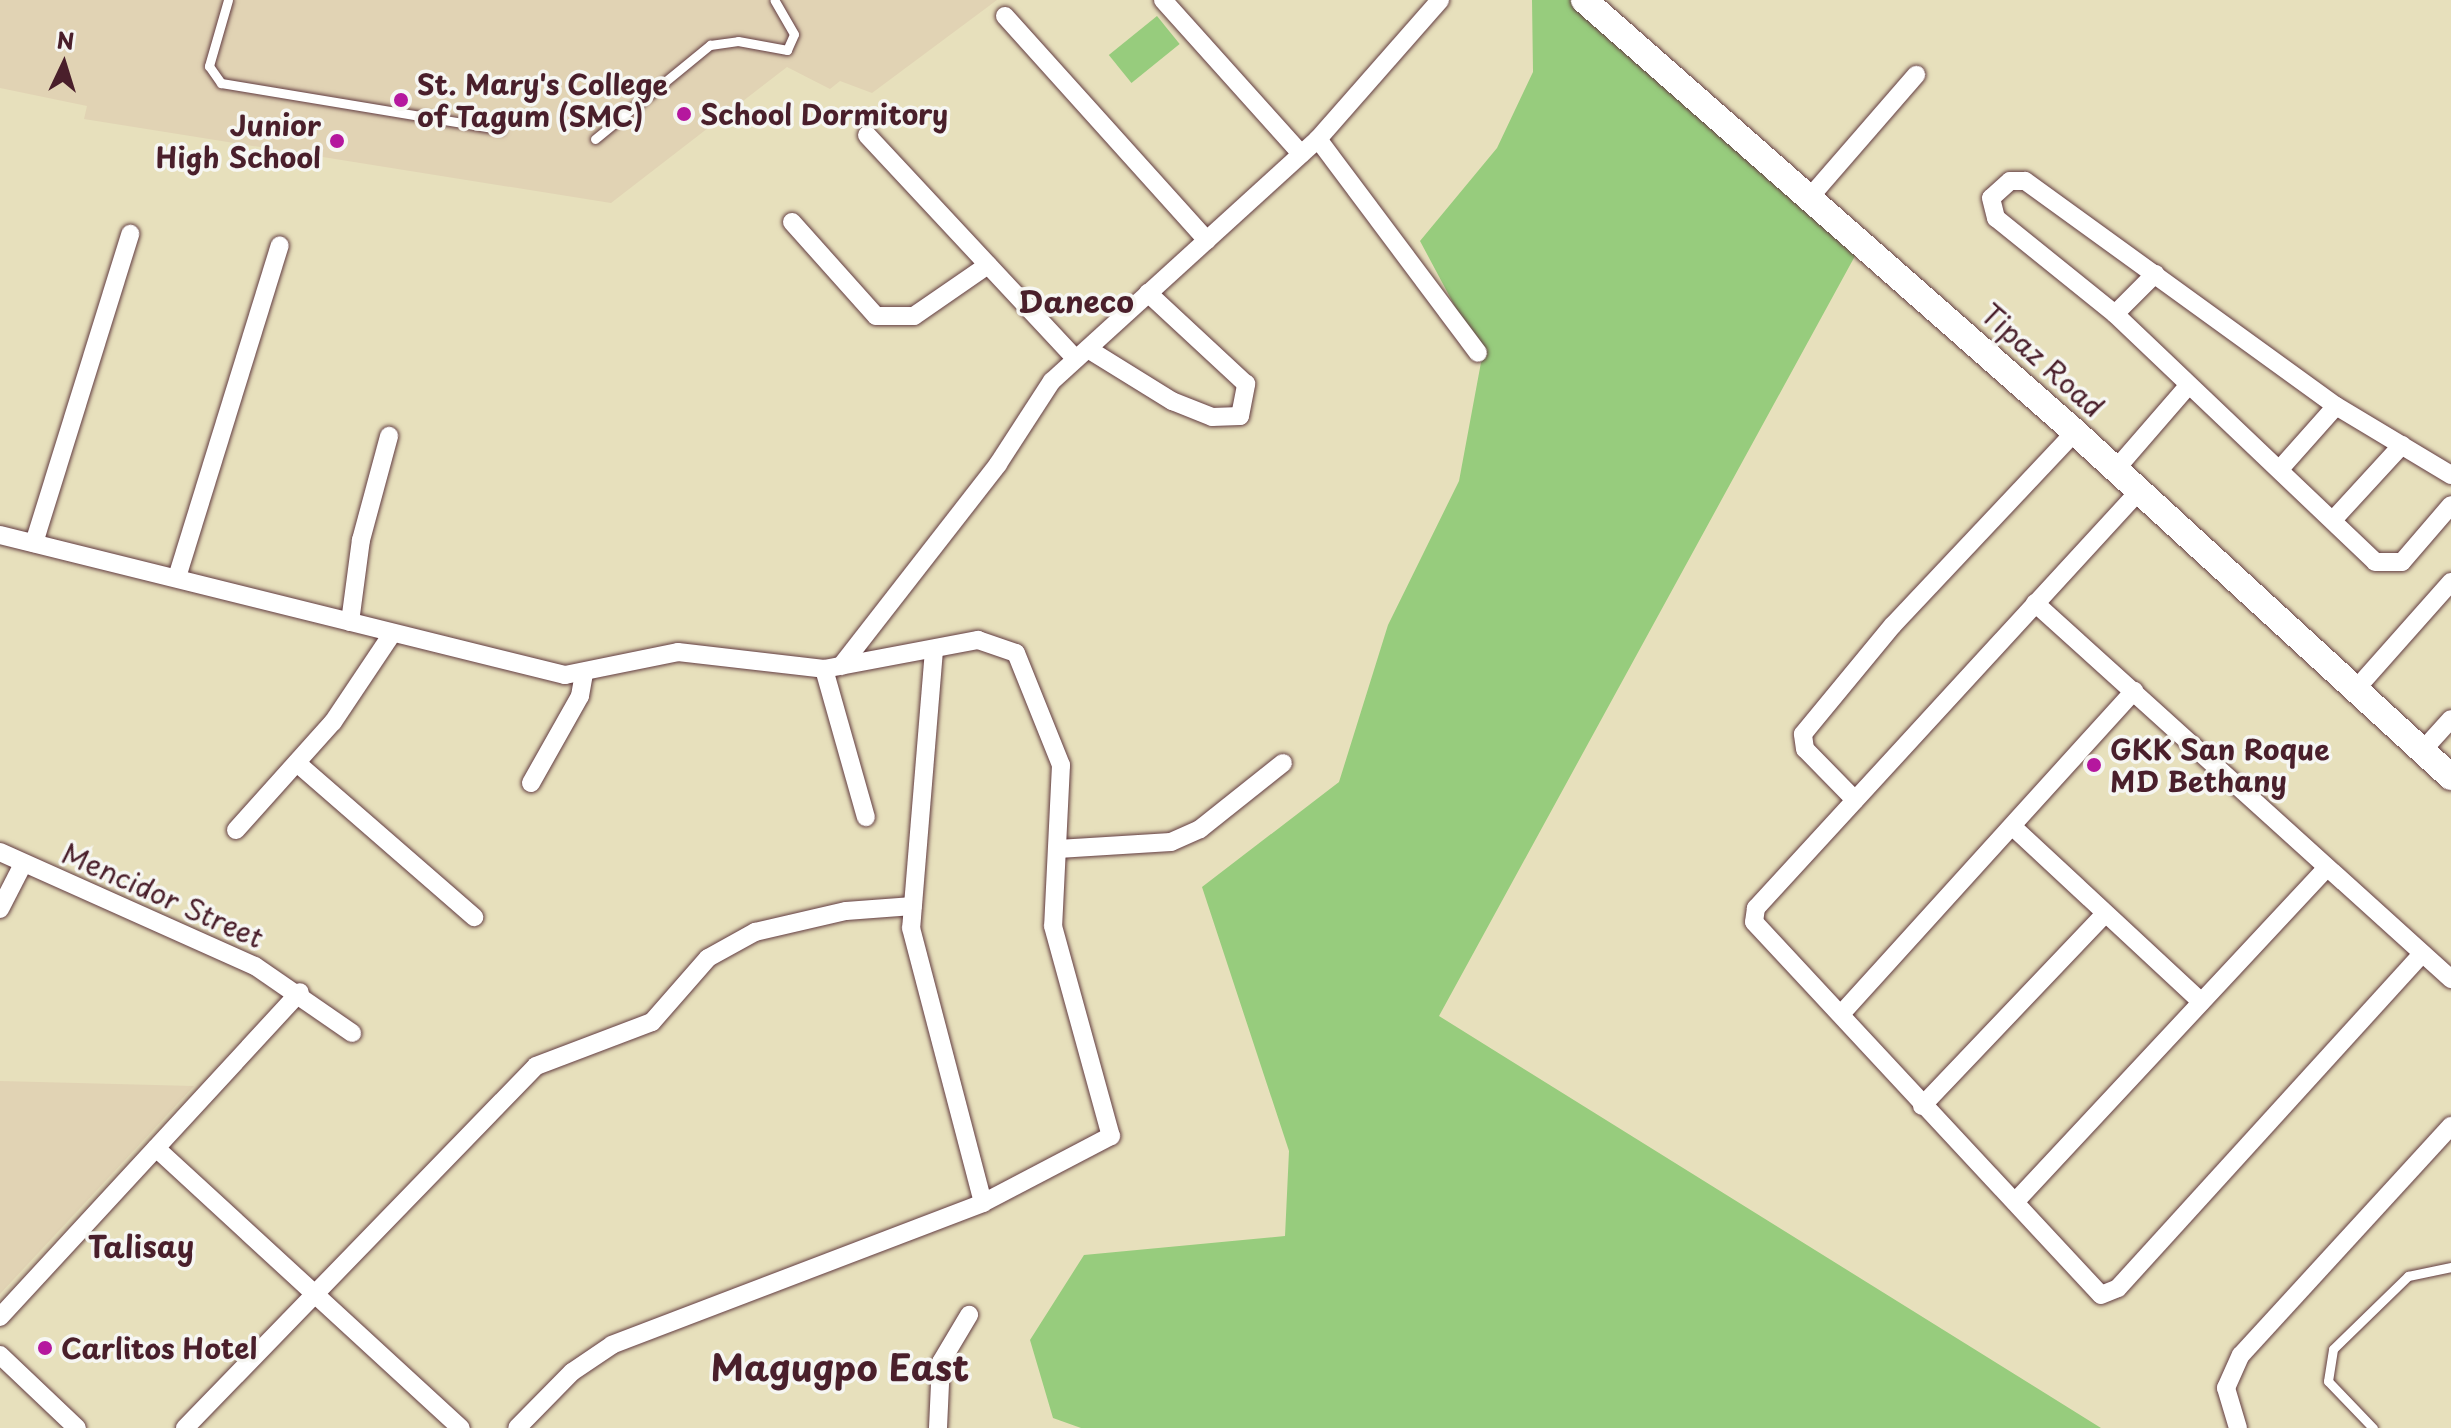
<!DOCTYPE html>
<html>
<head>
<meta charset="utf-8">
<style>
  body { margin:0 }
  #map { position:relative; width:2451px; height:1428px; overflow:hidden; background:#e7e0bc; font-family:"Playpen Sans",sans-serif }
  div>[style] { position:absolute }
  .built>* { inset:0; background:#e1d3b4 }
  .green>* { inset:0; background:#97cc7d; transform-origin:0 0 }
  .roads { filter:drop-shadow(0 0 2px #623c41) drop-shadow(0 0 2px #623c41) }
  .lane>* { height:9px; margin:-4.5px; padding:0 4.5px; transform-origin:4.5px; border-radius:4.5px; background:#fff }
  .street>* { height:18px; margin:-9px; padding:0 9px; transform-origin:9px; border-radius:9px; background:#fff }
  .secondary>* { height:26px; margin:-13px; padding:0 13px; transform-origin:13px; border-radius:13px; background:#fff }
  .dots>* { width:22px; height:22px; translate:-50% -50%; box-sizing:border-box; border:4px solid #f6f6f2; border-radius:50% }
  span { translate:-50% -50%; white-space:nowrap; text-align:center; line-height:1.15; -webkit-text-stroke:7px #f6f6f2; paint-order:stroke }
  .poi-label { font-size:28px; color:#4a1f2b; font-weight:700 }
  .left { translate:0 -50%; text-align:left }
  .right { translate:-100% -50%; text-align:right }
  .street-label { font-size:28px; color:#4a1f2b }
  .neighbourhood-label { font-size:30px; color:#4a1f2b; font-weight:700 }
  .district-label { font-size:36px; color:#4a1f2b; font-weight:700 }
  .north { position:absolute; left:24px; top:24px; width:80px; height:80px; -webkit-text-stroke:6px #f6f6f2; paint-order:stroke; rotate:4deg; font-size:22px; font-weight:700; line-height:32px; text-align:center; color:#4a1f2b }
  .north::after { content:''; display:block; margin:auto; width:28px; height:36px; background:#4a1f2b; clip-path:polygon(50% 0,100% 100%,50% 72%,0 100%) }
</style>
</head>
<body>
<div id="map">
  <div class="built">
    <div style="clip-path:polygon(0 0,997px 0,872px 93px,840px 81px,830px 89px,787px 67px,611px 203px,84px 119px,87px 106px,0 88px)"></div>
    <div style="clip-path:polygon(0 1081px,194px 1086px,0 1294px)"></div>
  </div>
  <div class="green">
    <div style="clip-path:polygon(1532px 0,1572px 0,1855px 256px,1439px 1016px,2101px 1428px,1081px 1428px,1053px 1418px,1030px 1340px,1084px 1255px,1285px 1236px,1289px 1151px,1202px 887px,1339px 782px,1388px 625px,1459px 481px,1482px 357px,1420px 241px,1497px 148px,1533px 72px)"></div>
    <div style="left:1157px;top:16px;width:36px;height:62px;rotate:51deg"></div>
  </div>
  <div class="roads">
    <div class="lane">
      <div style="left:228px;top:0;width:69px;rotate:106.1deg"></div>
      <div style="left:209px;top:66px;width:21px;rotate:55deg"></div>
      <div style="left:221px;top:83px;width:283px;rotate:9.4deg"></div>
      <div style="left:595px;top:139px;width:149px;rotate:-39.3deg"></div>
      <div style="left:710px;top:45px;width:28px;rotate:-8deg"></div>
      <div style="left:738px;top:41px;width:50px;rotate:10.4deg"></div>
      <div style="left:787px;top:50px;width:17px;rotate:-66deg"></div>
      <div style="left:794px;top:34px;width:39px;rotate:-120deg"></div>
      <div style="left:2373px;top:1428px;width:65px;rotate:-133.8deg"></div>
      <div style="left:2328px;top:1381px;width:32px;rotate:-81deg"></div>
      <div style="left:2333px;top:1349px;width:105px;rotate:-44.2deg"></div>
      <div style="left:2408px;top:1276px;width:44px;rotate:-11.8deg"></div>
    </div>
    <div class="street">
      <div style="left:1163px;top:0;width:207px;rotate:48.1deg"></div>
      <div style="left:1005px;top:16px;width:302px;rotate:48deg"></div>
      <div style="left:867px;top:135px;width:306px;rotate:47deg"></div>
      <div style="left:1318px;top:139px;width:267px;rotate:53.2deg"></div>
      <div style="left:1810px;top:197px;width:162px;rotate:-49deg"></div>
      <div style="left:792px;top:222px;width:126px;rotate:48.2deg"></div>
      <div style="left:876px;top:316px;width:38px"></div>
      <div style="left:914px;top:316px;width:90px;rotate:-34.6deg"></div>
      <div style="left:2115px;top:314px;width:57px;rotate:-45deg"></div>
      <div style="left:1088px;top:349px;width:99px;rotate:31.8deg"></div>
      <div style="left:1172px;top:401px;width:43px;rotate:21.8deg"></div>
      <div style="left:1212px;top:417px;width:28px;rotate:-2deg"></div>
      <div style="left:1240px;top:416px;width:33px;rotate:-79deg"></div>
      <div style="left:1246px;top:384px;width:134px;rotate:-137.1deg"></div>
      <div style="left:2116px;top:469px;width:110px;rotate:-49.1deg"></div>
      <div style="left:2280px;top:469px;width:84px;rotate:-48.4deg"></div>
      <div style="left:2451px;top:475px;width:134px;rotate:-149deg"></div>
      <div style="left:2336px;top:406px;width:384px;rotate:-144.1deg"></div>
      <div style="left:2025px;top:181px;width:15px;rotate:180deg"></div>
      <div style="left:2010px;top:181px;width:25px;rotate:138deg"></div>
      <div style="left:1991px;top:198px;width:21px;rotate:76deg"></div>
      <div style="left:1996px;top:218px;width:153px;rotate:38.9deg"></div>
      <div style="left:2115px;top:314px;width:359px;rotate:43.6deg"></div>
      <div style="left:2375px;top:562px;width:27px"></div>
      <div style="left:2402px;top:562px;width:75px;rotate:-49.3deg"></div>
      <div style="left:2140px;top:490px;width:568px;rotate:132.57deg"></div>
      <div style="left:1756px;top:908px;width:14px;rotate:98deg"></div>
      <div style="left:1754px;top:922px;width:509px;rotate:47.07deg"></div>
      <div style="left:2101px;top:1295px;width:18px;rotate:-22deg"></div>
      <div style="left:2118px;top:1288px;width:452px;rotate:-47.7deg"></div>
      <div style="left:2333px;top:520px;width:102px;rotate:-47.4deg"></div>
      <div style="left:0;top:535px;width:582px;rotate:13.92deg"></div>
      <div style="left:565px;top:675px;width:115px;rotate:-11.5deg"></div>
      <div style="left:678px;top:652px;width:147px;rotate:6.6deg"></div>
      <div style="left:824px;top:669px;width:157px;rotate:-10.7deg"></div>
      <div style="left:978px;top:640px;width:40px;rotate:18.9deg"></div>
      <div style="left:1016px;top:653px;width:121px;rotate:68.1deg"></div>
      <div style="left:1061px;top:765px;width:161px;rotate:92.8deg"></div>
      <div style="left:1053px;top:926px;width:218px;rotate:74.6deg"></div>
      <div style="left:1111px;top:1136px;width:144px;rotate:152.4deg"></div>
      <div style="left:983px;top:1203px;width:397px;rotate:159.1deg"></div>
      <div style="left:612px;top:1345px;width:48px;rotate:146deg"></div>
      <div style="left:572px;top:1372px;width:78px;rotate:134.5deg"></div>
      <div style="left:34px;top:543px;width:324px;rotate:-72.7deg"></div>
      <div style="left:178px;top:574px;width:344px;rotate:-72.8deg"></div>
      <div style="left:2035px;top:603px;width:561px;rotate:42.11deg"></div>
      <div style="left:350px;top:622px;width:83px;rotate:-82.4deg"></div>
      <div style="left:361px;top:540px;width:108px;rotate:-74.9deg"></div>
      <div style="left:934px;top:650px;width:279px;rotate:94.7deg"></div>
      <div style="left:911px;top:928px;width:284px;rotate:75.3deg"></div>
      <div style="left:841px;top:666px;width:256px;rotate:-52.1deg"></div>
      <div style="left:998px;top:464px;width:99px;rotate:-57deg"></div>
      <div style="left:1052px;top:381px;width:360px;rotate:-42.3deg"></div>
      <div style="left:1318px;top:139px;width:185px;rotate:-48.7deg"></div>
      <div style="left:824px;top:669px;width:154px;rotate:74.2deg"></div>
      <div style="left:2356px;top:689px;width:143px;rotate:-48.4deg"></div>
      <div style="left:2422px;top:751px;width:43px;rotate:-47.8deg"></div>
      <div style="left:297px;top:763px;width:235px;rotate:41deg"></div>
      <div style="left:531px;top:783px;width:100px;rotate:-60.6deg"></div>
      <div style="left:580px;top:696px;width:22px;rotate:-80deg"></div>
      <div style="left:1855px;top:800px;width:71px;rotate:-134.4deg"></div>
      <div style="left:1805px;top:749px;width:15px;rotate:-98deg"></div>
      <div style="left:1803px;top:734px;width:141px;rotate:-50.5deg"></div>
      <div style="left:1893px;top:625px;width:265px;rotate:-46.7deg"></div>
      <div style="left:2013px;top:827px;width:257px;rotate:42.9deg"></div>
      <div style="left:236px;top:830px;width:145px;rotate:-48.1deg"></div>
      <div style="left:333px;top:722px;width:106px;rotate:-56.2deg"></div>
      <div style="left:1058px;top:849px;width:113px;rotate:-3.5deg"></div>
      <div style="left:1171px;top:842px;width:32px;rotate:-24deg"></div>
      <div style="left:1200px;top:829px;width:106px;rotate:-38.5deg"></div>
      <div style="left:0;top:852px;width:279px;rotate:24.1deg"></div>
      <div style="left:255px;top:966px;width:118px;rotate:34.6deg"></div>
      <div style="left:0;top:909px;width:51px;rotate:-62.9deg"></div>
      <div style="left:1842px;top:1013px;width:435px;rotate:-47.8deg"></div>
      <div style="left:1922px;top:1106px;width:264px;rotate:-46.4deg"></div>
      <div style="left:156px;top:1148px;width:414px;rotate:42.6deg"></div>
      <div style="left:2015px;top:1202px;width:457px;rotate:-47deg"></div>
      <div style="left:0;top:1317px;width:442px;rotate:-47.3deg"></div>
      <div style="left:0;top:1355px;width:106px;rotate:43.5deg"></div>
      <div style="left:185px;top:1428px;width:504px;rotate:-45.88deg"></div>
      <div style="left:536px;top:1066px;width:124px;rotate:-20.8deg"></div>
      <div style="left:652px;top:1022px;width:85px;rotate:-48.8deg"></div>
      <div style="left:708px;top:958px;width:54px;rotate:-29deg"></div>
      <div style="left:755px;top:932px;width:93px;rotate:-13deg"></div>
      <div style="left:846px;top:911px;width:67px;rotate:-4.3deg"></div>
      <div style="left:938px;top:1428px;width:66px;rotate:-87.4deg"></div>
      <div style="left:941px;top:1362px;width:55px;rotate:-59.2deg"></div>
      <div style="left:2238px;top:1428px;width:42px;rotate:-106.7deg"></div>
      <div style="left:2226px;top:1388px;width:36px;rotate:-66deg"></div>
      <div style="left:2241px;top:1355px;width:311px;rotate:-47.5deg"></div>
    </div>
    <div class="secondary">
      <div style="left:1584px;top:0;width:654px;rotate:41.34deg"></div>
      <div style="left:2075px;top:432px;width:510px;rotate:42.54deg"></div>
    </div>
  </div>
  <div class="dots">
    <div style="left:401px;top:100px;background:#b5179e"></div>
    <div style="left:684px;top:114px;background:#b5179e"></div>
    <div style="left:337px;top:141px;background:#b5179e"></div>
    <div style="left:2094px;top:765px;background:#b5179e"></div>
    <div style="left:45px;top:1348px;background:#b5179e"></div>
  </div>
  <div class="poi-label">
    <span class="left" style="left:417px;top:100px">St. Mary's College<br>of Tagum (SMC)</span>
    <span class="left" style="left:700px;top:114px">School Dormitory</span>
    <span class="right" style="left:321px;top:141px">Junior<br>High School</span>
    <span class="left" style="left:2110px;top:765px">GKK San Roque<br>MD Bethany</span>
    <span class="left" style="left:61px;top:1348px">Carlitos Hotel</span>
  </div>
  <div class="street-label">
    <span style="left:2043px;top:360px;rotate:42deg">Tipaz Road</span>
    <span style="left:163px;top:895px;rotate:24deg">Mencidor Street</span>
  </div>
  <div class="neighbourhood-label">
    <span style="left:1076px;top:301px">Daneco</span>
    <span style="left:141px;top:1246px">Talisay</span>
  </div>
  <div class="district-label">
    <span style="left:840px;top:1367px">Magugpo East</span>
  </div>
  <div class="north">N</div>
</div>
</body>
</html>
